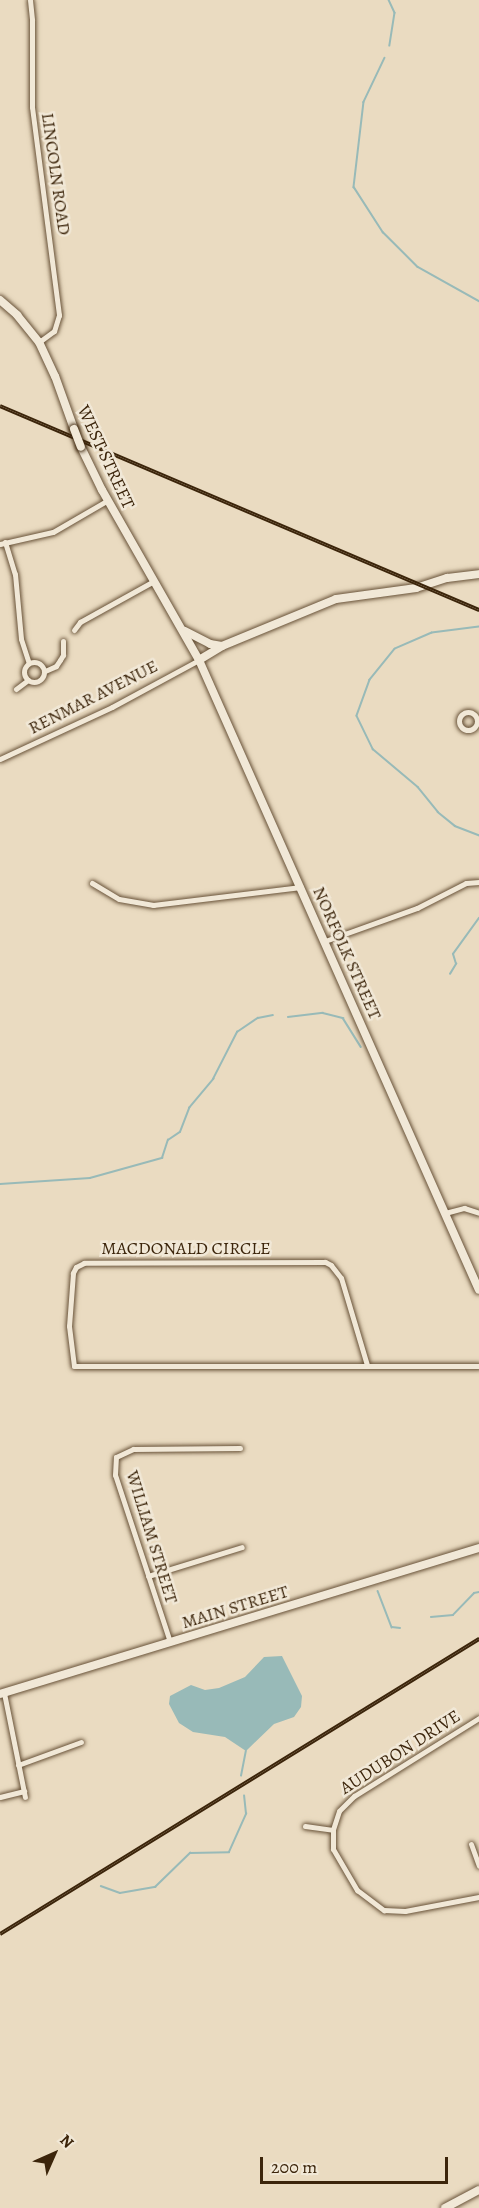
<!DOCTYPE html>
<html>
<head>
<meta charset="utf-8">
<style>
  body { margin:0 }
  #map { position:relative; width:479px; height:2208px; overflow:hidden; background:#eadbc1; font-family:Alegreya,serif }
  div>[style] { position:absolute }
  .water>* { inset:0; background:#98bab8 }
  .stream>* { height:1.5px; margin:-0.75px; padding:0 0.75px; transform-origin:0.75px; border-radius:0.75px; background:#98bab8 }
  .roads { filter:drop-shadow(0 0 2px #685238) drop-shadow(0 0 2px #685238) }
  .street>* { height:5px; margin:-2.5px; padding:0 2.5px; transform-origin:2.5px; border-radius:2.5px; background:#f1e8d7 }
  .street>.ring { margin:-2.5px; padding:0; box-sizing:content-box; background:none; border:5px solid #f1e8d7; border-radius:50% }
  .secondary>* { height:8px; margin:-4px; padding:0 4px; transform-origin:4px; border-radius:4px; background:#f1e8d7 }
  .rail>* { height:4px; margin-top:-2px; transform-origin:0; background:repeating-linear-gradient(90deg,#f1e8d7 0 4.5px,#3c250b 0 9px); box-sizing:border-box; border-block:2px solid #3c250b }
  .bridges { filter:drop-shadow(0 0 2px #3c250b) drop-shadow(0 0 2px #3c250b) }
  .secondary-bridge>* { height:8px; margin:-4px; padding:0 4px; transform-origin:4px; border-radius:4px; background:#f1e8d7 }
  span { translate:-50% -50%; white-space:nowrap; text-align:center; line-height:1.15; -webkit-text-stroke:5px #f1e8d7; paint-order:stroke }
  .street-label { font-size:18px; color:#3c250b }
  .north { position:absolute; left:24px; top:2124px; width:60px; height:60px; -webkit-text-stroke:4px #f1e8d7; paint-order:stroke; rotate:45deg; font-size:16px; font-weight:700; line-height:24px; text-align:center; color:#3c250b }
  .north::after { content:''; display:block; margin:auto; width:21px; height:27px; background:#3c250b; clip-path:polygon(50% 0,100% 100%,50% 72%,0 100%) }
  .scale { position:absolute; left:260px; top:2157px; width:188px; height:27px; box-sizing:border-box; border:3px solid #3c250b; border-top:0; padding-left:8px; font-size:18px; line-height:21px; white-space:nowrap; color:#3c250b; -webkit-text-stroke:4px #f1e8d7; paint-order:stroke }
</style>
</head>
<body>
<div id="map">
  <div class="water">
    <div style="clip-path:polygon(282px 1656px,302px 1696px,301px 1707px,294px 1717px,274px 1724px,246px 1751px,225px 1737px,193px 1732px,179px 1723px,169px 1704px,170px 1696px,191px 1685px,205px 1690px,219px 1688px,245px 1677px,264px 1657px)"></div>
  </div>
  <div class="stream">
    <div style="left:389px;top:0;width:14px;rotate:65deg"></div>
    <div style="left:395px;top:13px;width:33px;rotate:99deg"></div>
    <div style="left:385px;top:58px;width:49px;rotate:115.5deg"></div>
    <div style="left:364px;top:102px;width:86px;rotate:96.7deg"></div>
    <div style="left:354px;top:187px;width:54px;rotate:57.2deg"></div>
    <div style="left:383px;top:232px;width:49px;rotate:45deg"></div>
    <div style="left:418px;top:267px;width:70px;rotate:29.1deg"></div>
    <div style="left:479px;top:627px;width:47px;rotate:172.7deg"></div>
    <div style="left:432px;top:633px;width:40px;rotate:156.6deg"></div>
    <div style="left:395px;top:649px;width:40px;rotate:129deg"></div>
    <div style="left:370px;top:680px;width:38px;rotate:110deg"></div>
    <div style="left:357px;top:716px;width:37px;rotate:64deg"></div>
    <div style="left:373px;top:749px;width:59px;rotate:40.2deg"></div>
    <div style="left:418px;top:787px;width:32px;rotate:51deg"></div>
    <div style="left:438px;top:812px;width:22px;rotate:39deg"></div>
    <div style="left:455px;top:826px;width:26px;rotate:21deg"></div>
    <div style="left:450px;top:974px;width:12px;rotate:-59deg"></div>
    <div style="left:456px;top:964px;width:10px;rotate:-107deg"></div>
    <div style="left:453px;top:954px;width:44px;rotate:-54.2deg"></div>
    <div style="left:288px;top:1017px;width:35px;rotate:-7deg"></div>
    <div style="left:323px;top:1013px;width:21px;rotate:14deg"></div>
    <div style="left:343px;top:1018px;width:34px;rotate:58deg"></div>
    <div style="left:0;top:1184px;width:90px;rotate:-3.8deg"></div>
    <div style="left:90px;top:1178px;width:75px;rotate:-15.5deg"></div>
    <div style="left:162px;top:1158px;width:19px;rotate:-72deg"></div>
    <div style="left:168px;top:1140px;width:14px;rotate:-34deg"></div>
    <div style="left:180px;top:1132px;width:26px;rotate:-69deg"></div>
    <div style="left:189px;top:1108px;width:38px;rotate:-50deg"></div>
    <div style="left:213px;top:1079px;width:53px;rotate:-62.9deg"></div>
    <div style="left:237px;top:1032px;width:25px;rotate:-34deg"></div>
    <div style="left:258px;top:1018px;width:15px;rotate:-11deg"></div>
    <div style="left:378px;top:1591px;width:39px;rotate:69deg"></div>
    <div style="left:392px;top:1627px;width:8px;rotate:7deg"></div>
    <div style="left:431px;top:1617px;width:22px;rotate:-5deg"></div>
    <div style="left:453px;top:1615px;width:30px;rotate:-46deg"></div>
    <div style="left:474px;top:1593px;width:5px;rotate:-11deg"></div>
    <div style="left:241px;top:1776px;width:25px;rotate:-79deg"></div>
    <div style="left:101px;top:1886px;width:20px;rotate:20deg"></div>
    <div style="left:120px;top:1893px;width:36px;rotate:-10deg"></div>
    <div style="left:155px;top:1887px;width:49px;rotate:-44.2deg"></div>
    <div style="left:190px;top:1853px;width:39px;rotate:-1deg"></div>
    <div style="left:229px;top:1852px;width:42px;rotate:-65.9deg"></div>
    <div style="left:246px;top:1814px;width:18px;rotate:-96deg"></div>
  </div>
  <div class="roads">
    <div class="street">
      <div style="left:30px;top:0;width:20px;rotate:84deg"></div>
      <div style="left:32px;top:20px;width:87px;rotate:90deg"></div>
      <div style="left:32px;top:107px;width:210px;rotate:82.6deg"></div>
      <div style="left:59px;top:315px;width:17px;rotate:107deg"></div>
      <div style="left:54px;top:331px;width:19px;rotate:144deg"></div>
      <div style="left:5px;top:542px;width:34px;rotate:73deg"></div>
      <div style="left:15px;top:574px;width:65px;rotate:84.7deg"></div>
      <div style="left:21px;top:639px;width:25px;rotate:72deg"></div>
      <div style="left:0;top:544px;width:54px;rotate:-12.8deg"></div>
      <div style="left:53px;top:532px;width:64px;rotate:-30.2deg"></div>
      <div style="left:74px;top:630px;width:10px;rotate:-53deg"></div>
      <div style="left:80px;top:622px;width:85px;rotate:-29deg"></div>
      <div class="ring" style="left:24px;top:662px;width:15px;height:15px"></div>
      <div style="left:45px;top:671px;width:12px;rotate:-24deg"></div>
      <div style="left:56px;top:666px;width:7px;rotate:-56deg"></div>
      <div style="left:60px;top:660px;width:6px;rotate:-59deg"></div>
      <div style="left:63px;top:655px;width:14px;rotate:-90deg"></div>
      <div style="left:16px;top:689px;width:15px;rotate:-37deg"></div>
      <div class="ring" style="left:459px;top:712px;width:13px;height:13px"></div>
      <div style="left:0;top:759px;width:123px;rotate:-24.9deg"></div>
      <div style="left:112px;top:707px;width:99px;rotate:-28.4deg"></div>
      <div style="left:92px;top:883px;width:31px;rotate:31deg"></div>
      <div style="left:119px;top:899px;width:35px;rotate:10deg"></div>
      <div style="left:153px;top:905px;width:149px;rotate:-6.9deg"></div>
      <div style="left:325px;top:941px;width:98px;rotate:-19.7deg"></div>
      <div style="left:417px;top:908px;width:55px;rotate:-27deg"></div>
      <div style="left:466px;top:883px;width:13px;rotate:-4deg"></div>
      <div style="left:445px;top:1213px;width:20px;rotate:-15deg"></div>
      <div style="left:464px;top:1208px;width:16px;rotate:18deg"></div>
      <div style="left:367px;top:1365px;width:91px;rotate:-106.6deg"></div>
      <div style="left:341px;top:1278px;width:16px;rotate:-128deg"></div>
      <div style="left:331px;top:1265px;width:7px;rotate:-153deg"></div>
      <div style="left:325px;top:1262px;width:241px;rotate:179.8deg"></div>
      <div style="left:84px;top:1263px;width:9px;rotate:153deg"></div>
      <div style="left:76px;top:1267px;width:7px;rotate:117deg"></div>
      <div style="left:73px;top:1273px;width:53px;rotate:94.3deg"></div>
      <div style="left:69px;top:1326px;width:40px;rotate:82.9deg"></div>
      <div style="left:74px;top:1366px;width:405px"></div>
      <div style="left:148px;top:1576px;width:98px;rotate:-17.1deg"></div>
      <div style="left:170px;top:1642px;width:176px;rotate:-108.2deg"></div>
      <div style="left:115px;top:1475px;width:18px;rotate:-87deg"></div>
      <div style="left:116px;top:1457px;width:19px;rotate:-25deg"></div>
      <div style="left:133px;top:1449px;width:107px;rotate:-0.5deg"></div>
      <div style="left:4px;top:1693px;width:106px;rotate:78.6deg"></div>
      <div style="left:479px;top:1718px;width:147px;rotate:148deg"></div>
      <div style="left:354px;top:1796px;width:21px;rotate:135deg"></div>
      <div style="left:339px;top:1811px;width:20px;rotate:108deg"></div>
      <div style="left:333px;top:1830px;width:19px;rotate:90deg"></div>
      <div style="left:333px;top:1849px;width:48px;rotate:59.7deg"></div>
      <div style="left:357px;top:1890px;width:34px;rotate:37deg"></div>
      <div style="left:384px;top:1910px;width:21px;rotate:3deg"></div>
      <div style="left:405px;top:1911px;width:75px;rotate:-10.7deg"></div>
      <div style="left:18px;top:1765px;width:67px;rotate:-20.1deg"></div>
      <div style="left:0;top:1797px;width:25px;rotate:-14deg"></div>
      <div style="left:305px;top:1826px;width:28px;rotate:8deg"></div>
      <div style="left:471px;top:1844px;width:23px;rotate:70deg"></div>
    </div>
    <div class="secondary">
      <div style="left:0;top:300px;width:23px;rotate:41deg"></div>
      <div style="left:17px;top:315px;width:35px;rotate:51deg"></div>
      <div style="left:39px;top:342px;width:38px;rotate:65deg"></div>
      <div style="left:55px;top:376px;width:56px;rotate:70.3deg"></div>
      <div style="left:81px;top:447px;width:48px;rotate:64deg"></div>
      <div style="left:102px;top:490px;width:196px;rotate:60.3deg"></div>
      <div style="left:199px;top:660px;width:689px;rotate:66.04deg"></div>
      <div style="left:185px;top:631px;width:28px;rotate:27deg"></div>
      <div style="left:210px;top:644px;width:12px;rotate:9deg"></div>
      <div style="left:199px;top:660px;width:27px;rotate:-31deg"></div>
      <div style="left:222px;top:646px;width:123px;rotate:-22.4deg"></div>
      <div style="left:336px;top:599px;width:81px;rotate:-7.8deg"></div>
      <div style="left:416px;top:588px;width:33px;rotate:-18deg"></div>
      <div style="left:447px;top:578px;width:32px;rotate:-7deg"></div>
      <div style="left:0;top:1694px;width:501px;rotate:-16.95deg"></div>
      <div style="left:445px;top:2208px;width:38px;rotate:-28deg"></div>
    </div>
  </div>
  <div class="rail">
    <div style="left:0;top:406px;width:521px;rotate:23.07deg"></div>
    <div style="left:0;top:1934px;width:563px;rotate:-31.63deg"></div>
  </div>
  <div class="bridges">
    <div class="secondary-bridge">
      <div style="left:74px;top:429px;width:19px;rotate:69deg"></div>
    </div>
  </div>
  <div class="street-label">
    <span style="left:56px;top:174px;rotate:82deg">LINCOLN ROAD</span>
    <span style="left:106px;top:457px;rotate:65deg">WEST STREET</span>
    <span style="left:93px;top:697px;rotate:-27deg">RENMAR AVENUE</span>
    <span style="left:347px;top:953px;rotate:66deg">NORFOLK STREET</span>
    <span style="left:186px;top:1248px">MACDONALD CIRCLE</span>
    <span style="left:152px;top:1537px;rotate:73deg">WILLIAM STREET</span>
    <span style="left:235px;top:1607px;rotate:-17deg">MAIN STREET</span>
    <span style="left:400px;top:1752px;rotate:-33deg">AUDUBON DRIVE</span>
  </div>
  <div class="north">N</div>
  <div class="scale">200 m</div>
</div>
</body>
</html>
